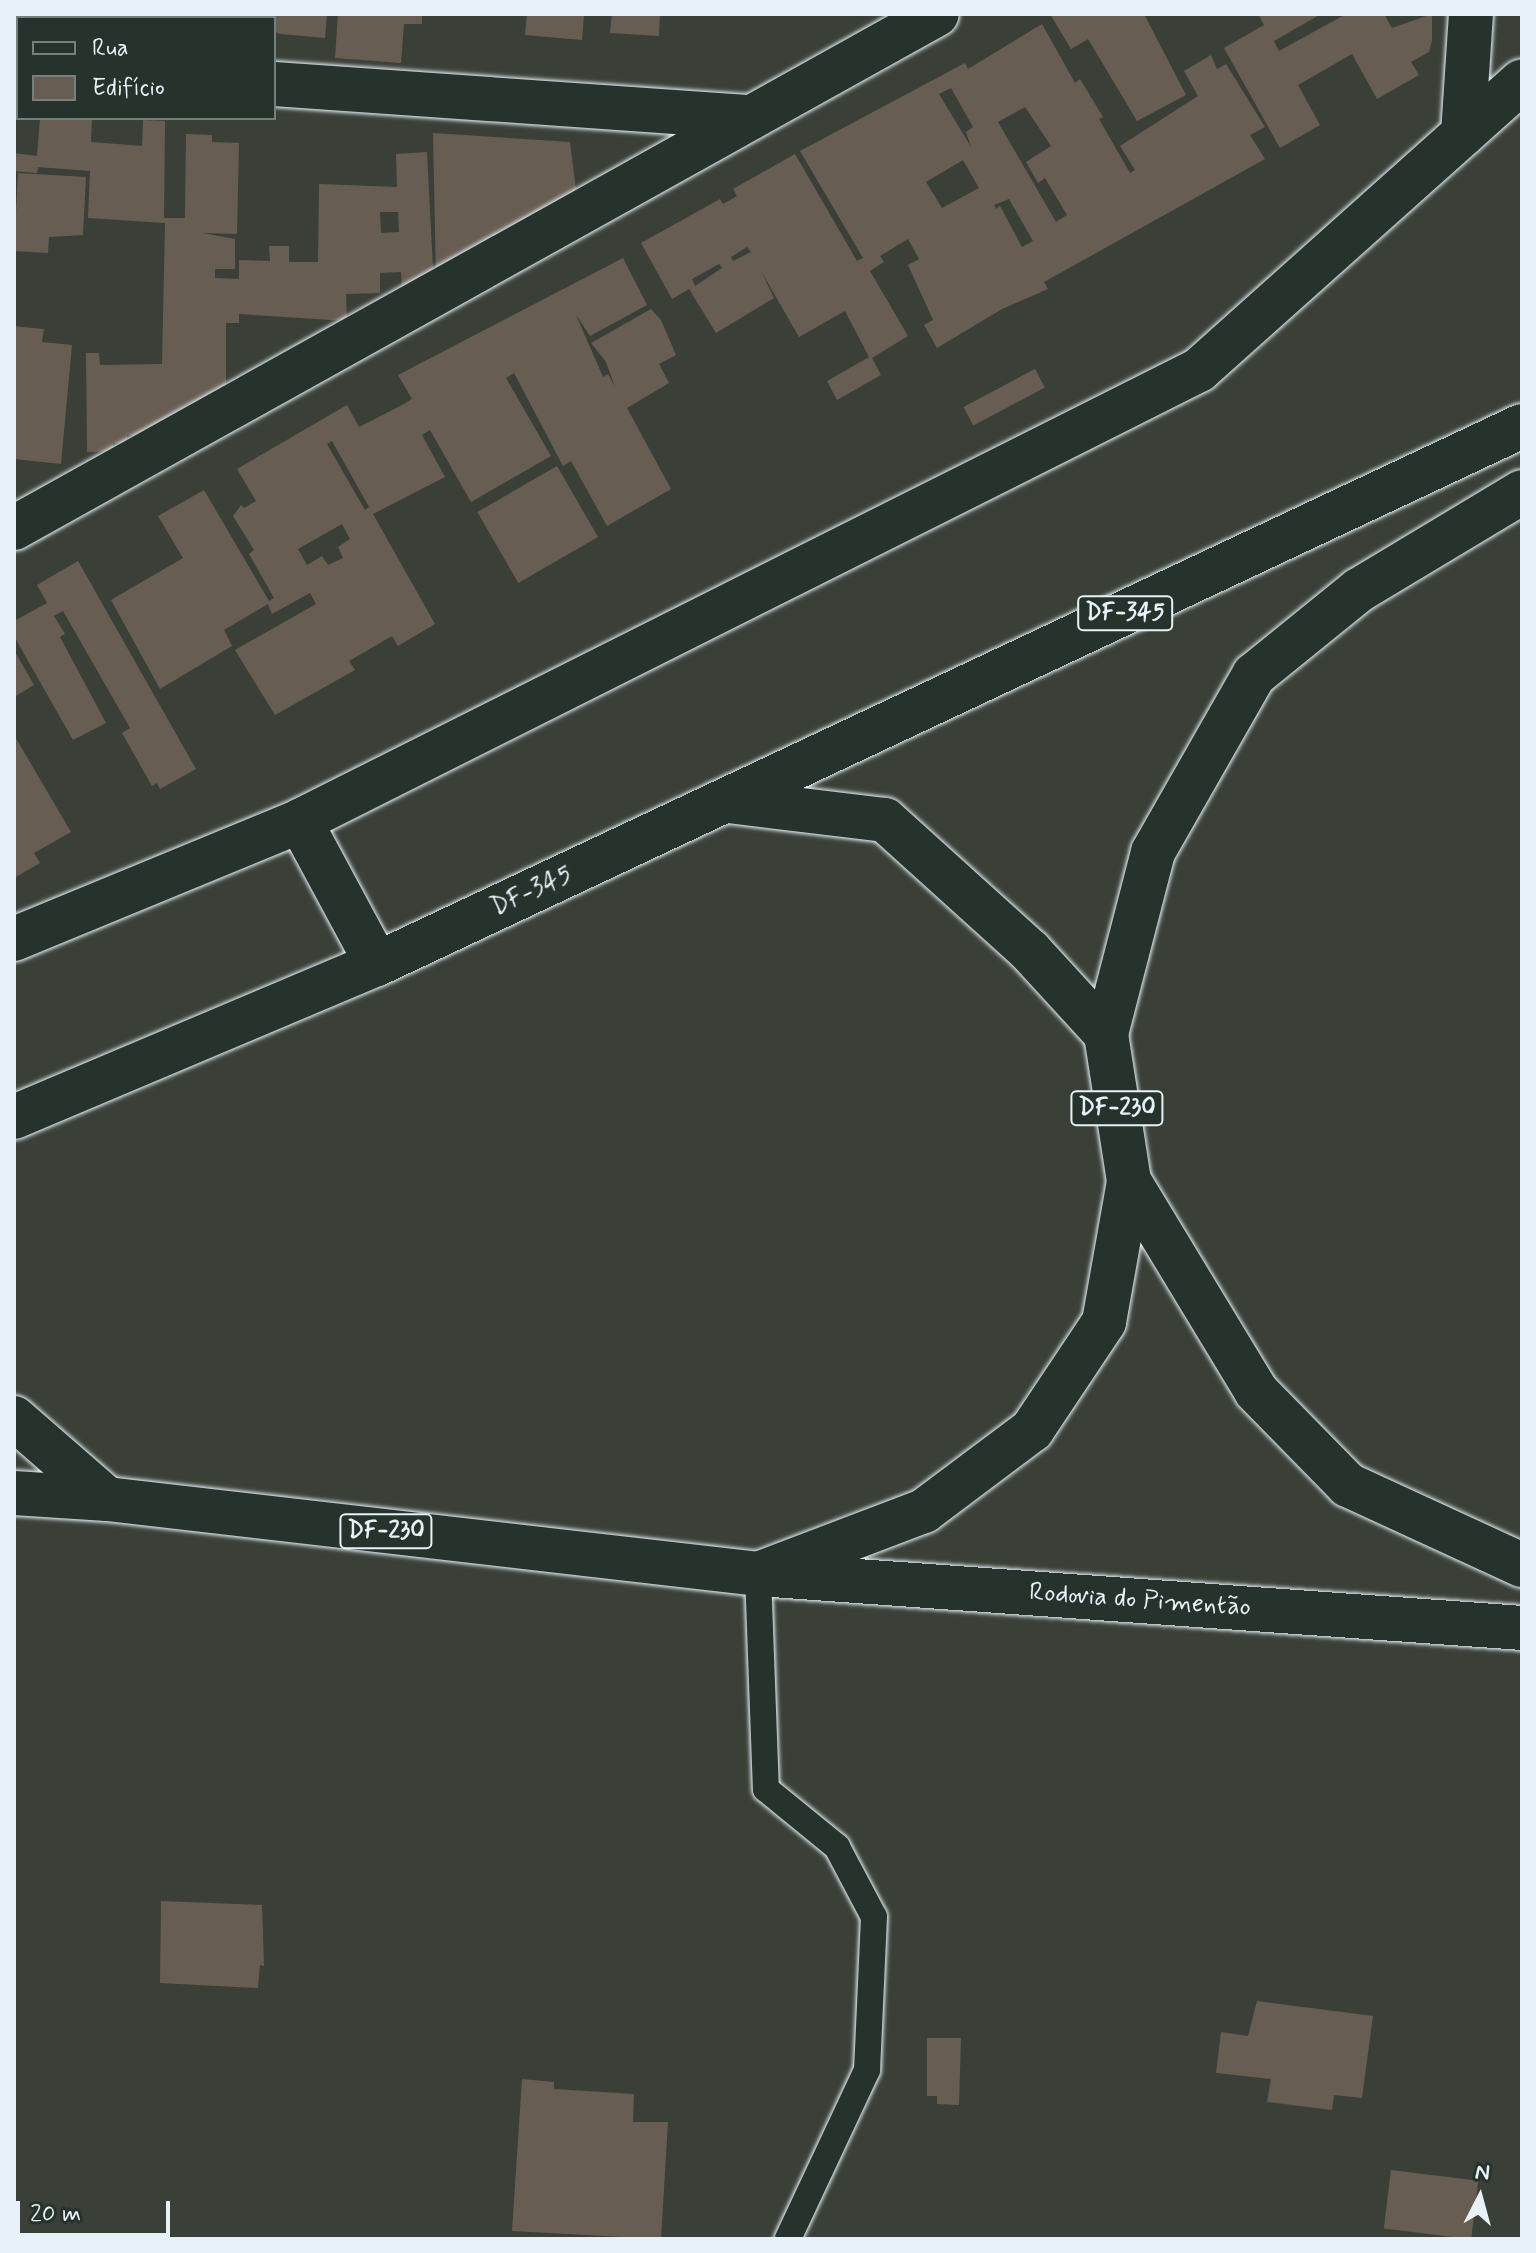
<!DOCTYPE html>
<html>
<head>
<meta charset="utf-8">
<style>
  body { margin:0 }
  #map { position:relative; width:1536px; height:2253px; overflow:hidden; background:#3a4038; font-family:Mynerve,sans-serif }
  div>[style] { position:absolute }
  .building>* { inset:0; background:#685d52; transform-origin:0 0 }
  .roads { filter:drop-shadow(0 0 2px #e8f1f8) drop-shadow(0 0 2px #e8f1f8) }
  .lane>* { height:26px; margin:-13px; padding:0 13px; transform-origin:13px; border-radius:13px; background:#26332d }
  .street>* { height:44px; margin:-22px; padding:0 22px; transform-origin:22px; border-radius:22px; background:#26332d }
  .secondary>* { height:44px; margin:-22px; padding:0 22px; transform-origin:22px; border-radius:22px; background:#26332d }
  .primary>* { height:44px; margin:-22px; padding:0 22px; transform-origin:22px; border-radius:22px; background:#26332d }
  span { translate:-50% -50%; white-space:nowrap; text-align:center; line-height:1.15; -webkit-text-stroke:6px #26332d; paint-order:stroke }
  .shield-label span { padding:2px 6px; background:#26332d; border:2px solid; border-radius:6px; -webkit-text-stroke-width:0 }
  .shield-label { font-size:24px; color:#e8f1f8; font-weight:700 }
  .street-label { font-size:26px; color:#e8f1f8 }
  .frame { position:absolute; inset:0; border:16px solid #e8f1f8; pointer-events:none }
  .legend { position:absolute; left:16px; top:16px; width:260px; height:104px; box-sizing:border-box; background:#26332d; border:2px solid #747f7e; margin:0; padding:10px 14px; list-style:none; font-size:24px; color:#e8f1f8 }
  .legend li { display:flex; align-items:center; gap:16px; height:40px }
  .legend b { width:40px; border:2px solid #747f7e }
  .north { position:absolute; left:1440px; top:2157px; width:80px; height:80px; -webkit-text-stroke:6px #26332d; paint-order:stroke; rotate:6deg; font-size:22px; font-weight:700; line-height:32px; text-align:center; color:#e8f1f8 }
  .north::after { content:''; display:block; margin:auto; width:28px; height:36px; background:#e8f1f8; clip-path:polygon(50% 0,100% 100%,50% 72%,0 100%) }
  .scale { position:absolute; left:16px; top:2201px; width:154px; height:36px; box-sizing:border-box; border:4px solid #e8f1f8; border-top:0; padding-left:10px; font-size:24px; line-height:28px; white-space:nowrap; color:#e8f1f8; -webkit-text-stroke:6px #26332d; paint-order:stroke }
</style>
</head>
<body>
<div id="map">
  <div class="building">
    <div style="clip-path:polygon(14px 14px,31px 14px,18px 18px,18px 36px)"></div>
    <div style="clip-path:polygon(244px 14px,327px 14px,325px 38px,280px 34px,274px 32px,274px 18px)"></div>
    <div style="clip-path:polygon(338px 14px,422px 14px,422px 24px,404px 24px,401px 63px,335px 58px)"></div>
    <div style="clip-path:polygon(527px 14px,584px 14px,582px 40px,525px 35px)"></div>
    <div style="clip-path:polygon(612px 14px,660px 14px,659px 36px,610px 33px)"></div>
    <div style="clip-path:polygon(1050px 14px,1144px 14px,1186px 95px,1137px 121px,1088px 39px,1071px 49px)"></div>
    <div style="clip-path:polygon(1258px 14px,1321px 14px,1274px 41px,1279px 51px,1346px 14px,1384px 14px,1392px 28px,1432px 14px,1432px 41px,1429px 52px,1411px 62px,1419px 75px,1377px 99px,1352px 54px,1298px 85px,1320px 125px,1280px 148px,1224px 48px,1264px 25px)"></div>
    <div style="clip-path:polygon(evenodd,1042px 24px,1075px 83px,1080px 79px,1103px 117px,1099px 119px,1130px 173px,1135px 170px,1120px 146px,1198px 96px,1184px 71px,1211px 55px,1217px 69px,1226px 64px,1265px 127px,1250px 135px,1265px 159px,1044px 282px,1048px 289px,1002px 309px,937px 348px,924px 325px,933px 320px,908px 265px,919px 259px,908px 239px,880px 256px,884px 262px,870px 271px,908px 336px,872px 358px,881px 375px,837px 400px,827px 381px,869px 357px,845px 311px,799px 337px,761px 271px,774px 298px,716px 333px,689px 289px,672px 299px,641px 243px,720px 199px,723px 204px,737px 196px,733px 189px,795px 154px,857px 261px,863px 258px,800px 151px,965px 63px,968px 69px,1042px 24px,951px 88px,973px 127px,966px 132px,971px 147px,939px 94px,951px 88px,1042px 24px,1025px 107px,1051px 146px,1026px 162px,1038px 183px,1045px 178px,1067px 215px,1056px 222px,998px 122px,1025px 107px,1042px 24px,963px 160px,979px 188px,942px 208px,926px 182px,963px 160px,1042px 24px,1009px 199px,1033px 241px,1022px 247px,1000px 206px,996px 209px,994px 205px,1009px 199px,1042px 24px,747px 247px,751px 252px,733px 261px,731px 257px,747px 247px,1042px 24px,719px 264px,722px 268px,695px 286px,692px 279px,719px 264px)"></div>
    <div style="clip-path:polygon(evenodd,40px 118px,92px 118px,91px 142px,142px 146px,143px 120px,165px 121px,164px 218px,185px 218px,186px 134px,212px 135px,212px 142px,239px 143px,237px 234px,203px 233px,235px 239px,235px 269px,215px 269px,215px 278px,239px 279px,239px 260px,270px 261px,269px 246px,289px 246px,289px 262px,318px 262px,319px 184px,397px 187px,396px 154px,427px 152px,433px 269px,412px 286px,402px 287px,401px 272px,380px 273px,380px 293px,346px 294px,347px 321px,239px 314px,239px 323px,226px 323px,226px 389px,161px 428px,146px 428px,146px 436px,127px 435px,127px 443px,113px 443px,113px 451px,87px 452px,86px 353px,99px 353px,100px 365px,162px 364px,165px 223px,88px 218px,90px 171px,38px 167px,37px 173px,14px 171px,14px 153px,37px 156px,40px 118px,380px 212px,398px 212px,399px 232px,381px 233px,380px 212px)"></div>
    <div style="clip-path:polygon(433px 133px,570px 142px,577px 198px,436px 276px)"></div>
    <div style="clip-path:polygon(18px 173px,86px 177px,83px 235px,49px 237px,48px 253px,14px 251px)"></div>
    <div style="clip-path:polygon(evenodd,623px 258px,647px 305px,590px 336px,576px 315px,603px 377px,608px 374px,615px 387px,606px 362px,591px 343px,651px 309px,661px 320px,676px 355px,659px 364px,669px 383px,627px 408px,671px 489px,607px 526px,571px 461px,563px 466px,514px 373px,506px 378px,551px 456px,471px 502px,430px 430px,422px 435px,445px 477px,373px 514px,435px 624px,398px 646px,392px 636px,349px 661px,355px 670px,275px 715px,235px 650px,316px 604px,310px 593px,272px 614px,268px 604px,224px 630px,232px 646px,160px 689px,111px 600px,183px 558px,158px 516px,204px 490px,269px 601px,274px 598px,249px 554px,254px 550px,233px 516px,241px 505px,244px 508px,256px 501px,237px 469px,347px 405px,359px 427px,404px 404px,412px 399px,398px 375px,623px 258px,332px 441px,369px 507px,365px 510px,327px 444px,332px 441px,623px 258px,342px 524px,350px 539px,338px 547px,343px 558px,328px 565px,322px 556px,307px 565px,298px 549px,342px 524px)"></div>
    <div style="clip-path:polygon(14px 326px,44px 329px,42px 342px,72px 345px,61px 464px,14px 459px)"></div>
    <div style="left:1035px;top:369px;width:21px;height:81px;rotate:62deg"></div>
    <div style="left:557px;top:466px;width:82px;height:92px;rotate:60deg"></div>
    <div style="clip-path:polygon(78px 561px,196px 769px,160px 789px,157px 783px,152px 786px,122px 733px,130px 728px,63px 611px,54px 616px,65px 634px,60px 637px,106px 723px,73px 740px,14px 636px,14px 621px,47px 603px,37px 585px)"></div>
    <div style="clip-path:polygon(14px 650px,34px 685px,14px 697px)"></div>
    <div style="clip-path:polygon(14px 735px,71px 832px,34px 853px,40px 863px,14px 878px)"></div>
    <div style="clip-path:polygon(161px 1901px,262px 1905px,264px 1966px,260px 1965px,258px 1988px,160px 1983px)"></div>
    <div style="clip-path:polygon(1257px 2001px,1373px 2016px,1362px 2098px,1334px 2095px,1332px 2110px,1267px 2102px,1271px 2079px,1216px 2073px,1221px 2032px,1248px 2036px)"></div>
    <div style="clip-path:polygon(927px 2038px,961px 2038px,959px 2105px,937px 2104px,937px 2096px,927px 2096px)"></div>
    <div style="clip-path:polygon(522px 2079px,554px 2082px,554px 2089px,634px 2094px,633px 2122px,668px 2122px,661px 2239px,512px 2231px)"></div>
    <div style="left:1391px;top:2170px;width:88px;height:59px;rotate:7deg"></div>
  </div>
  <div class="roads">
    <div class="lane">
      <div style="left:758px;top:1574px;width:215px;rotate:87.9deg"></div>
      <div style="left:766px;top:1789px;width:92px;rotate:39.2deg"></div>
      <div style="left:837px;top:1847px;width:79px;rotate:62.1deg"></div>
      <div style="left:874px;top:1917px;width:153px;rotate:92.6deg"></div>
      <div style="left:867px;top:2070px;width:187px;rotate:115.1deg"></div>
    </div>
    <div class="street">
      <div style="left:14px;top:66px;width:4px"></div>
      <div style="left:274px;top:84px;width:478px;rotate:4deg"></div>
      <div style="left:1463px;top:134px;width:120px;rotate:-86.2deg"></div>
      <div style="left:14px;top:528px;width:1056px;rotate:-29.11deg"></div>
      <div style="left:300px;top:821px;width:162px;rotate:61.7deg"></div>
      <div style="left:14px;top:939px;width:309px;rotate:-22.4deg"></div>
      <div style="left:300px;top:821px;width:1006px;rotate:-26.64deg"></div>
      <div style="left:1199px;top:370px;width:433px;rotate:-41.8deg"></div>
    </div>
    <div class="secondary">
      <div style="left:1129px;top:1181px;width:245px;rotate:58.8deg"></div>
      <div style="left:1256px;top:1391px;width:132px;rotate:45.6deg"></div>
      <div style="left:1348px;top:1485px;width:192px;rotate:24.7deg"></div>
      <div style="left:758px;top:1574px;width:766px;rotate:4.04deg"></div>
    </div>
    <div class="primary">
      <div style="left:728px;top:801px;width:158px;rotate:6.9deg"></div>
      <div style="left:885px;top:820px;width:195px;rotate:42.1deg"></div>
      <div style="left:1030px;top:951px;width:113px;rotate:47.5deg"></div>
      <div style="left:14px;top:1117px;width:394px;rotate:-22.9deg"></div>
      <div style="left:377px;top:964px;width:1265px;rotate:-25.17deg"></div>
      <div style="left:14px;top:1418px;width:123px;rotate:41.1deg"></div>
      <div style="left:14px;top:1493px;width:93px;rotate:3.7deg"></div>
      <div style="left:107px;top:1499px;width:655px;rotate:6.57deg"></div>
      <div style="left:758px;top:1574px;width:178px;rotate:-20.8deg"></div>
      <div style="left:924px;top:1511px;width:135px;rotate:-36.9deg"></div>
      <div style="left:1032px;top:1430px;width:130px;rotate:-56.3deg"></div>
      <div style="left:1104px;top:1322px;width:143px;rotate:-79.9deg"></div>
      <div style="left:1129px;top:1181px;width:149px;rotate:-98.9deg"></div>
      <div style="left:1106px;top:1034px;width:188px;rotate:-75.5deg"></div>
      <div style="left:1153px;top:852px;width:204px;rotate:-60.3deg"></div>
      <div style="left:1254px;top:675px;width:135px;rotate:-39deg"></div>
      <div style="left:1359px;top:590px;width:190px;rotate:-31deg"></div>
    </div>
  </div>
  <div class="shield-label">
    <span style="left:1125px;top:613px">DF-345</span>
    <span style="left:1117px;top:1108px">DF-230</span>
    <span style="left:386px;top:1531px">DF-230</span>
  </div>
  <div class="street-label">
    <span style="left:532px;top:892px;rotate:-25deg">DF-345</span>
    <span style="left:1140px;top:1601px;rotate:4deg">Rodovia do Pimentão</span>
  </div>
  <div class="frame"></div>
  <ul class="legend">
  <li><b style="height:10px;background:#26332d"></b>Rua</li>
  <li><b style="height:22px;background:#685d52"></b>Edifício</li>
  </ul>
  <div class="north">N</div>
  <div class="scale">20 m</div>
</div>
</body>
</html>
